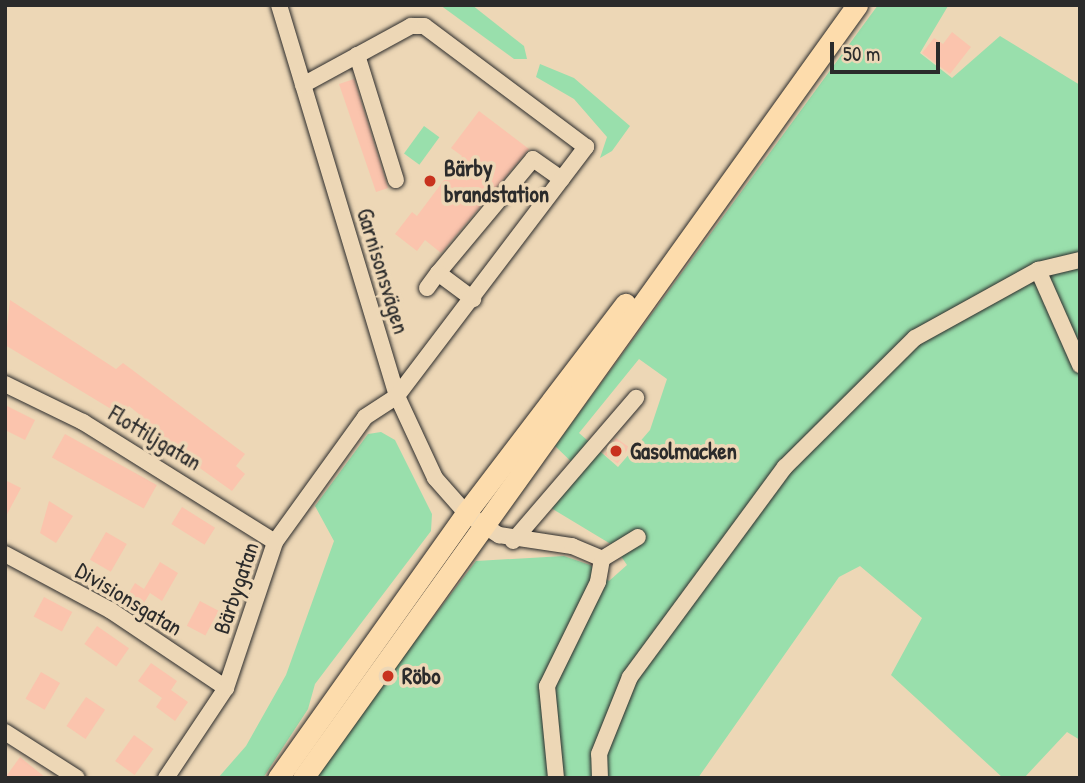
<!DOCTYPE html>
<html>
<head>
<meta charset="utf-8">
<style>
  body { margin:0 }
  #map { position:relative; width:1085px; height:783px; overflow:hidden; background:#edd7b6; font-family:"Patrick Hand",sans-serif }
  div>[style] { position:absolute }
  .green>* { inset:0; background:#99dfac; transform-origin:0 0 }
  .building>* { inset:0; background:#fbc4ad; transform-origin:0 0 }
  .roads { filter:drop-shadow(0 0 2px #2b2b2b) drop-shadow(0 0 2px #2b2b2b) }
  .minor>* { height:16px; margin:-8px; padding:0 8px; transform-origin:8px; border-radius:8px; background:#edd7b6 }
  .major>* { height:21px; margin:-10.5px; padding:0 10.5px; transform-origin:10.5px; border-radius:10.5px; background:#fddcac }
  .dots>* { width:19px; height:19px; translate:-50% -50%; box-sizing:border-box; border:4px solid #edd7b6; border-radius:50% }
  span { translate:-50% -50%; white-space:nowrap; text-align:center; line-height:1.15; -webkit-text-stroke:7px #edd7b6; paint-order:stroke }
  .poi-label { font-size:23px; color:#2b2b2b; font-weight:700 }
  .left { translate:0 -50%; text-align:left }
  .street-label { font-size:23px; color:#2b2b2b }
  .frame { position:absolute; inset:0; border:7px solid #2b2b2b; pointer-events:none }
  .scale { position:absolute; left:830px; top:42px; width:110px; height:32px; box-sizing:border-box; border:4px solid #2b2b2b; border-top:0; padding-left:9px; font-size:21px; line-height:24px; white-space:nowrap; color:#2b2b2b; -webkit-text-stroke:5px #edd7b6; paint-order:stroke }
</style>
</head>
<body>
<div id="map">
  <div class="green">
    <div style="clip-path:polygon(440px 5px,472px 5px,524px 46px,527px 59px,514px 59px)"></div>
    <div style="clip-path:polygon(evenodd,878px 5px,948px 6px,920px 53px,952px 78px,1000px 36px,1080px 85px,1080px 740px,1067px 732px,1024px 778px,1003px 778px,891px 675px,922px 618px,860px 566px,839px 577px,698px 778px,311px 778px,476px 561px,564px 556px,590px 565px,609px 581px,627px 565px,614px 546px,546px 505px,582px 472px,555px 446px,878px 5px,639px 359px,667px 379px,650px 430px,618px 467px,579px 433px,639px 359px)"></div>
    <div style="clip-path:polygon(540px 64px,574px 78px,630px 126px,612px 151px,600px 158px,607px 137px,574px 99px,536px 77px)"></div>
    <div style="left:424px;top:126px;width:19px;height:34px;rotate:36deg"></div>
    <div style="clip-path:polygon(381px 432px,395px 440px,432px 514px,431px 531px,315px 684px,308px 709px,263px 778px,218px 778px,246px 746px,286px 675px,334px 541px,315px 506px,368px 434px)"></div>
  </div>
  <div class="building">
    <div style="clip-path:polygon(952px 32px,971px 47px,950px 74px,922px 53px,934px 38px,943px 44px)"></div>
    <div style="clip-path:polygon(354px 79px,388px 188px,376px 192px,339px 84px)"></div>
    <div style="clip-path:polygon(479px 111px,529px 149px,441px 253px,425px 240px,417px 251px,395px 234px,412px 212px,417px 216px,462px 156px,451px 148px)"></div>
    <div style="clip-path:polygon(10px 300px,116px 369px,123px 363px,245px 454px,236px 466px,245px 474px,232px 491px,145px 429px,150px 423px,129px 406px,121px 415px,5px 345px)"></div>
    <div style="clip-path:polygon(5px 405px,35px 420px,25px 440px,5px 430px)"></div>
    <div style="left:65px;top:434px;width:105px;height:27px;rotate:29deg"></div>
    <div style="left:616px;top:438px;width:16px;height:20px;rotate:35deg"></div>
    <div style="clip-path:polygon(5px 480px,21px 488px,5px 518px)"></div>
    <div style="clip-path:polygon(49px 501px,73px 516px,56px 543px,40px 533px)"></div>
    <div style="left:182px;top:507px;width:39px;height:20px;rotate:32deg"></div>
    <div style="left:106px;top:532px;width:24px;height:32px;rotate:30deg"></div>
    <div style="clip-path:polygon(160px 562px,178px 573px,162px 601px,150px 593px,141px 608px,126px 598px,135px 583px,144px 589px)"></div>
    <div style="left:44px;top:597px;width:32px;height:22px;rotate:28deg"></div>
    <div style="left:200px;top:601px;width:21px;height:28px;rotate:28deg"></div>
    <div style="left:97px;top:626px;width:39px;height:22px;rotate:35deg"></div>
    <div style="clip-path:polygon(151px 663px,177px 681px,171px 690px,188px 702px,175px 721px,156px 707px,162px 698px,138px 681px)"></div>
    <div style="left:41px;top:672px;width:22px;height:31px;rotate:30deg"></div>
    <div style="left:86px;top:697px;width:23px;height:35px;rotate:34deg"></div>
    <div style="left:134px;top:735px;width:24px;height:32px;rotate:36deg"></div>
    <div style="clip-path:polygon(20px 757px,46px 778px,5px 778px)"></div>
  </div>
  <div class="roads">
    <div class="minor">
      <div style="left:279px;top:5px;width:408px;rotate:73.2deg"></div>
      <div style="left:397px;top:396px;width:90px;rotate:65.1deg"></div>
      <div style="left:435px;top:478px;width:47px;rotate:48.5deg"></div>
      <div style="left:466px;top:513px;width:40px;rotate:34deg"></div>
      <div style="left:499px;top:535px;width:74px;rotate:8.6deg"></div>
      <div style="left:572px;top:546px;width:33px;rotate:23deg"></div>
      <div style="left:602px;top:559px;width:23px;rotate:100deg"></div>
      <div style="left:598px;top:582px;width:116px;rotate:116.1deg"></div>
      <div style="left:547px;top:686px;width:92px;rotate:84.4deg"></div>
      <div style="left:357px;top:55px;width:131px;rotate:72.7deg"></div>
      <div style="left:1038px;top:270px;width:104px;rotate:66.1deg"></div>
      <div style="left:438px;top:273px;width:148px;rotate:-50.2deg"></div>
      <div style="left:533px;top:159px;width:35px;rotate:35deg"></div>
      <div style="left:427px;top:288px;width:19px;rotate:-54deg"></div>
      <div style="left:438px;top:273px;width:44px;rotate:36.6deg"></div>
      <div style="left:5px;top:384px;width:87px;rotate:26deg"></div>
      <div style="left:83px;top:422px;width:226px;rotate:32deg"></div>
      <div style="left:513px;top:541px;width:189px;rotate:-49.3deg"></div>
      <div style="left:5px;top:554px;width:119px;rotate:28.1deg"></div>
      <div style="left:110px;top:610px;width:140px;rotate:33.9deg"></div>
      <div style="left:602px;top:559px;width:42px;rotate:-31.4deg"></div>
      <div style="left:5px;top:732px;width:85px;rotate:32.6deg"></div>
      <div style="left:166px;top:778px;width:108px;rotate:-56.3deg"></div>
      <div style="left:226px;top:688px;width:154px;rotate:-71.4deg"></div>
      <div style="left:275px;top:542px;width:154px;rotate:-54.2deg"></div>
      <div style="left:365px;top:417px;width:38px;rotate:-33deg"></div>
      <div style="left:397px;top:396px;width:313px;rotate:-52.8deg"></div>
      <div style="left:586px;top:147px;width:202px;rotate:-143.2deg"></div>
      <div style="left:424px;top:26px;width:13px;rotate:180deg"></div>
      <div style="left:411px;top:26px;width:123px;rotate:151.4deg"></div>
      <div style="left:600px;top:778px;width:24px;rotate:-92deg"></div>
      <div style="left:599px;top:754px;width:83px;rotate:-68.1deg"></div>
      <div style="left:630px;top:677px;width:261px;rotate:-53.6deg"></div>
      <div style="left:785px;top:467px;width:183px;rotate:-44.8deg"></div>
      <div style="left:915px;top:338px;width:141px;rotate:-28.9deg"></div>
      <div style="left:1038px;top:270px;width:43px;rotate:-13.4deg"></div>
    </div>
    <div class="major">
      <div style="left:278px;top:778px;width:325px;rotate:-54.6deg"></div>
      <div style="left:466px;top:513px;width:263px;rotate:-52.7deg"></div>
      <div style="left:303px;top:778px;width:951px;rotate:-54.37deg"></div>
    </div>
  </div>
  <div class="dots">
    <div style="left:430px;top:181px;background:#c8321e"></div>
    <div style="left:616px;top:451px;background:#c8321e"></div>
    <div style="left:388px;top:676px;background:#c8321e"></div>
  </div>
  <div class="poi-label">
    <span class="left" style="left:444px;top:181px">Bärby<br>brandstation</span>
    <span class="left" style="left:630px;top:451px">Gasolmacken</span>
    <span class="left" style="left:402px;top:676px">Röbo</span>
  </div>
  <div class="street-label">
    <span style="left:383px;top:271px;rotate:73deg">Garnisonsvägen</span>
    <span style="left:155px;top:438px;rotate:31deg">Flottiljgatan</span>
    <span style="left:236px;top:588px;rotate:-71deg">Bärbygatan</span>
    <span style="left:129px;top:599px;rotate:31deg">Divisionsgatan</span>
  </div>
  <div class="frame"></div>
  <div class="scale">50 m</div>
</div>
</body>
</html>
